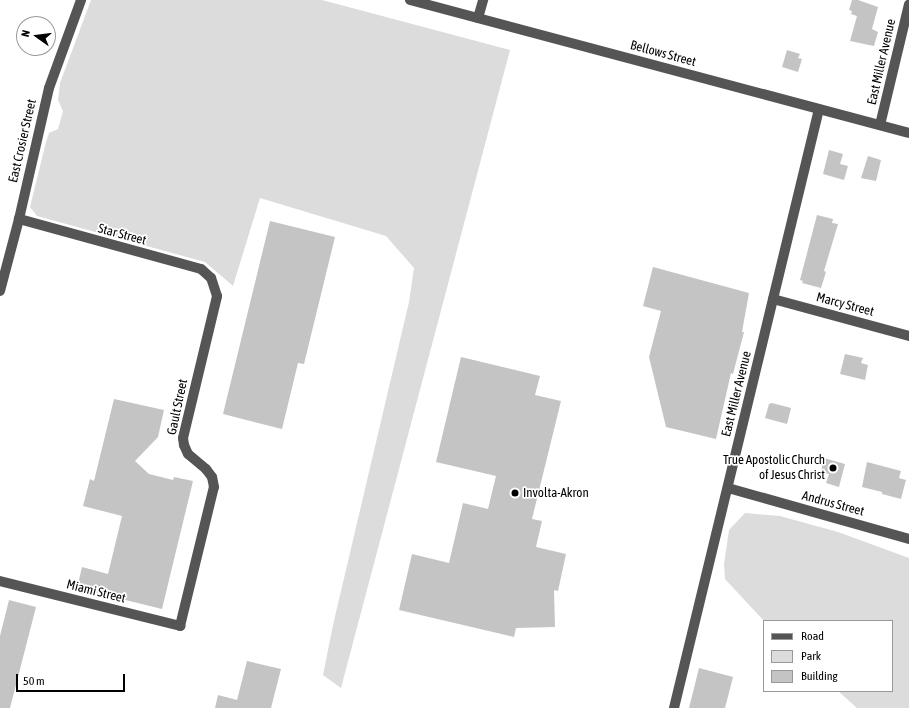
<!DOCTYPE html>
<html>
<head>
<meta charset="utf-8">
<style>
  body { margin:0 }
  #map { position:relative; width:909px; height:708px; overflow:hidden; background:#fff; font-family:"Asap Condensed",sans-serif }
  div>[style] { position:absolute }
  .green>* { inset:0; background:#dcdcdc }
  .building>* { inset:0; background:#c4c4c4 }
  .minor>* { height:10px; margin:-5px; padding:0 5px; transform-origin:5px; border-radius:5px; background:#555 }
  .dots>* { width:11px; height:11px; translate:-50% -50%; box-sizing:border-box; border:2px solid #fff; border-radius:50% }
  span { translate:-50% -50%; white-space:nowrap; text-align:center; line-height:1.15; -webkit-text-stroke:3.5px #fff; paint-order:stroke }
  .street-label { font-size:13px; color:#000 }
  .poi-label { font-size:13px; color:#000 }
  .right { translate:-100% -50%; text-align:right }
  .left { translate:0 -50%; text-align:left }
  .legend { position:absolute; left:763px; top:620px; width:130px; height:72px; box-sizing:border-box; background:#fff; border:1px solid #999; margin:0; padding:5px 7px; list-style:none; font-size:12px; color:#000 }
  .legend li { display:flex; align-items:center; gap:8px; height:20px }
  .legend b { width:20px; border:1px solid #999 }
  .north { position:absolute; left:16px; top:16px; width:40px; height:40px; box-sizing:border-box; background:#fff; border:1px solid #999; border-radius:50%; rotate:284deg; font-size:11px; font-weight:700; line-height:16px; text-align:center; color:#000 }
  .north::after { content:''; display:block; margin:auto; width:14px; height:18px; background:#000; clip-path:polygon(50% 0,100% 100%,50% 72%,0 100%) }
  .scale { position:absolute; left:16px; top:674px; width:109px; height:18px; box-sizing:border-box; border:2px solid #000; border-top:0; padding-left:5px; font-size:12px; line-height:14px; white-space:nowrap; color:#000; -webkit-text-stroke:3px #fff; paint-order:stroke }
</style>
</head>
<body>
<div id="map">
  <div class="green">
    <div style="clip-path:polygon(91px 0,322px 0,510px 50px,341px 688px,323px 675px,333px 625px,409px 302px,414px 268px,386px 236px,260px 198px,233px 286px,205px 262px,37px 216px,30px 207px,46px 142px,49px 133px,58px 129px,63px 111px,58px 100px,60px 83px)"></div>
    <div style="clip-path:polygon(745px 513px,780px 516px,838px 532px,909px 558px,909px 708px,857px 708px,838px 691px,892px 691px,892px 621px,764px 621px,725px 579px,724px 564px,729px 530px)"></div>
  </div>
  <div class="building">
    <div style="clip-path:polygon(852px 0,858px 0,878px 7px,872px 29px,878px 32px,874px 46px,850px 41px,857px 16px,851px 14px,852px 11px,849px 10px)"></div>
    <div style="clip-path:polygon(787px 50px,800px 54px,798px 58px,802px 59px,798px 72px,782px 67px)"></div>
    <div style="clip-path:polygon(829px 150px,843px 154px,840px 164px,848px 166px,844px 180px,823px 174px)"></div>
    <div style="clip-path:polygon(868px 156px,881px 160px,876px 181px,861px 178px)"></div>
    <div style="clip-path:polygon(817px 215px,833px 219px,832px 223px,838px 224px,824px 271px,826px 272px,821px 288px,802px 283px,803px 281px,800px 280px)"></div>
    <div style="clip-path:polygon(270px 221px,335px 237px,304px 364px,298px 363px,282px 429px,223px 414px)"></div>
    <div style="clip-path:polygon(653px 267px,749px 293px,742px 332px,744px 332px,733px 374px,731px 373px,716px 439px,666px 427px,649px 357px,661px 311px,643px 306px)"></div>
    <div style="clip-path:polygon(845px 354px,863px 358px,861px 363px,868px 365px,865px 380px,840px 374px)"></div>
    <div style="clip-path:polygon(461px 357px,540px 376px,535px 395px,561px 401px,532px 519px,542px 521px,536px 547px,566px 554px,558px 591px,554px 590px,555px 627px,516px 628px,514px 637px,399px 610px,412px 554px,449px 563px,463px 503px,488px 509px,496px 476px,436px 462px)"></div>
    <div style="clip-path:polygon(114px 399px,164px 410px,158px 437px,135px 461px,149px 474px,173px 480px,174px 477px,193px 481px,162px 609px,77px 588px,82px 567px,108px 574px,122px 516px,83px 506px,90px 479px,94px 481px)"></div>
    <div style="clip-path:polygon(772px 403px,791px 408px,787px 424px,765px 418px,769px 404px)"></div>
    <div style="clip-path:polygon(824px 458px,845px 464px,839px 487px,826px 483px,829px 474px,821px 472px)"></div>
    <div style="clip-path:polygon(867px 462px,901px 471px,899px 478px,906px 480px,901px 499px,882px 494px,882px 492px,862px 487px)"></div>
    <div style="clip-path:polygon(9px 600px,36px 607px,10px 708px,0 708px,0 636px)"></div>
    <div style="clip-path:polygon(247px 661px,281px 669px,271px 708px,215px 708px,218px 695px,237px 700px)"></div>
    <div style="clip-path:polygon(699px 668px,733px 677px,725px 708px,689px 708px)"></div>
  </div>
  <div class="minor">
    <div style="left:410px;top:0;width:516px;rotate:14.92deg"></div>
    <div style="left:478px;top:18px;width:19px;rotate:-74deg"></div>
    <div style="left:880px;top:125px;width:124px;rotate:-76.5deg"></div>
    <div style="left:0;top:291px;width:74px;rotate:-75.2deg"></div>
    <div style="left:19px;top:219px;width:134px;rotate:-77.1deg"></div>
    <div style="left:49px;top:88px;width:94px;rotate:-70deg"></div>
    <div style="left:773px;top:299px;width:141px;rotate:15.2deg"></div>
    <div style="left:728px;top:488px;width:188px;rotate:15.7deg"></div>
    <div style="left:0;top:581px;width:186px;rotate:14deg"></div>
    <div style="left:180px;top:626px;width:143px;rotate:-76.3deg"></div>
    <div style="left:214px;top:487px;width:10px;rotate:-101deg"></div>
    <div style="left:212px;top:477px;width:10px;rotate:-127deg"></div>
    <div style="left:206px;top:469px;width:23px;rotate:-140deg"></div>
    <div style="left:188px;top:454px;width:10px;rotate:-114deg"></div>
    <div style="left:184px;top:445px;width:7px;rotate:-98deg"></div>
    <div style="left:183px;top:438px;width:146px;rotate:-76.5deg"></div>
    <div style="left:217px;top:296px;width:19px;rotate:-108deg"></div>
    <div style="left:211px;top:278px;width:13px;rotate:-138deg"></div>
    <div style="left:201px;top:269px;width:189px;rotate:-164.6deg"></div>
    <div style="left:674px;top:708px;width:616px;rotate:-76.39deg"></div>
  </div>
  <div class="dots">
    <div style="left:833px;top:468px;background:#000"></div>
    <div style="left:515px;top:493px;background:#000"></div>
  </div>
  <div class="street-label">
    <span style="left:663px;top:54px;rotate:15deg">Bellows Street</span>
    <span style="left:882px;top:62px;rotate:-77deg">East Miller Avenue</span>
    <span style="left:23px;top:141px;rotate:-77deg">East Crosier Street</span>
    <span style="left:122px;top:235px;rotate:15deg">Star Street</span>
    <span style="left:845px;top:305px;rotate:15deg">Marcy Street</span>
    <span style="left:737px;top:394px;rotate:-76deg">East Miller Avenue</span>
    <span style="left:178px;top:407px;rotate:-78deg">Gault Street</span>
    <span style="left:833px;top:504px;rotate:15deg">Andrus Street</span>
    <span style="left:96px;top:592px;rotate:14deg">Miami Street</span>
  </div>
  <div class="poi-label">
    <span class="right" style="left:825px;top:468px">True Apostolic Church<br>of Jesus Christ</span>
    <span class="left" style="left:523px;top:493px">Involta-Akron</span>
  </div>
  <ul class="legend">
  <li><b style="height:5px;background:#555"></b>Road</li>
  <li><b style="height:11px;background:#dcdcdc"></b>Park</li>
  <li><b style="height:11px;background:#c4c4c4"></b>Building</li>
  </ul>
  <div class="north">N</div>
  <div class="scale">50 m</div>
</div>
</body>
</html>
